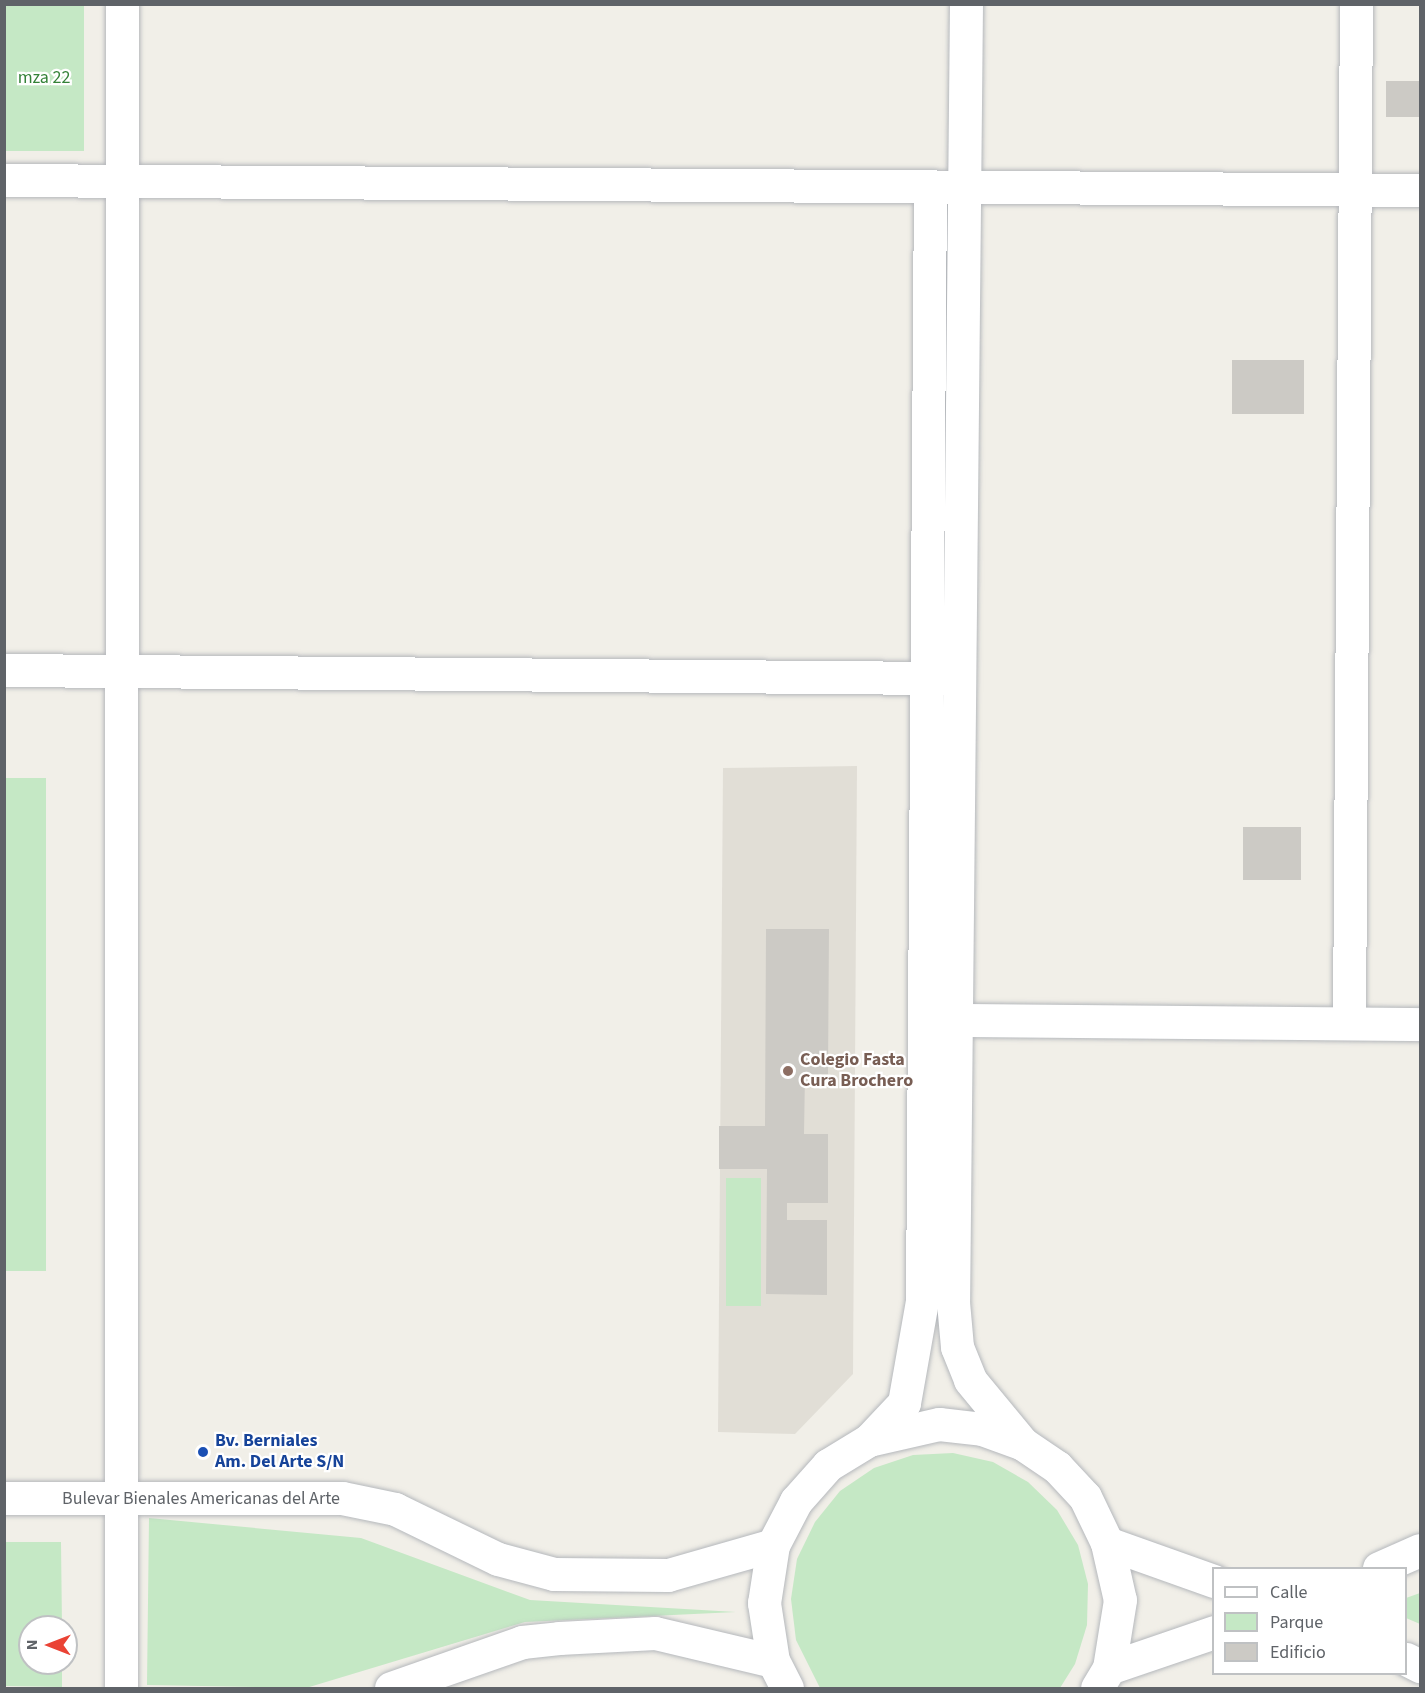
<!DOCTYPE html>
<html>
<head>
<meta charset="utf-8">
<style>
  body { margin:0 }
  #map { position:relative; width:1425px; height:1693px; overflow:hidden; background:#f1efe8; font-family:"Source Sans 3",sans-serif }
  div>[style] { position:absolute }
  .education>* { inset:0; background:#e1ded6 }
  .green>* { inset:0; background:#c5e8c5; transform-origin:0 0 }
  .building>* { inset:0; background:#cccac5; transform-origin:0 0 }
  .roads { filter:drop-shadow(0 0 2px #b5b8bc) drop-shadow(0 0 2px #b5b8bc) }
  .street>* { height:33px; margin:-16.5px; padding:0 16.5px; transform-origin:16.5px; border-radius:16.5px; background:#fff }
  .dots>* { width:16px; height:16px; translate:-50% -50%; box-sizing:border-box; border:3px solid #fff; border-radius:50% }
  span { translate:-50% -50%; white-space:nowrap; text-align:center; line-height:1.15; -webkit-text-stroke:4.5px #fff; paint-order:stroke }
  .park-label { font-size:18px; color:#348238 }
  .education-label { font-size:18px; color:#785e54; font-weight:700 }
  .left { translate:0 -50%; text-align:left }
  .transit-label { font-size:18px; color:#164399; font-weight:700 }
  .street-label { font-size:18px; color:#5f6368 }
  .frame { position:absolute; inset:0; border:6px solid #5f6368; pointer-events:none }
  .legend { position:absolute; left:1212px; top:1567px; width:195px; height:108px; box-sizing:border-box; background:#fff; border:2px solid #bfc1c3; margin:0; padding:8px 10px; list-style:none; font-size:18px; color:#5f6368 }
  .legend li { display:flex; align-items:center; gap:12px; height:30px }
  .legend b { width:30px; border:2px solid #bfc1c3 }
  .north { position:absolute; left:18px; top:1615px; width:60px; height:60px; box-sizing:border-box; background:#fff; border:2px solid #bfc1c3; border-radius:50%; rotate:270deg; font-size:16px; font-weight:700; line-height:24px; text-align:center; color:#5f6368 }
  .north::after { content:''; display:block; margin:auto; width:21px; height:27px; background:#ea4335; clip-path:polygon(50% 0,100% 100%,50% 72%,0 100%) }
</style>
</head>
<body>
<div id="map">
  <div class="education">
    <div style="clip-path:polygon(857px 766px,853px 1374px,795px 1434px,718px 1432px,723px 768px)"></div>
  </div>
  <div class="green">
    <div style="left:4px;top:5px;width:80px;height:146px"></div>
    <div style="left:5px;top:778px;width:41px;height:493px"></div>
    <div style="left:726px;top:1178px;width:35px;height:128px"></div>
    <div style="clip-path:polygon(953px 1453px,993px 1462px,1028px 1482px,1057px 1510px,1078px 1545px,1088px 1584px,1087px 1625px,1075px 1664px,1060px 1688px,820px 1688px,796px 1640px,791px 1599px,797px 1559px,815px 1522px,840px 1491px,874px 1468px,913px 1455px)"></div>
    <div style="clip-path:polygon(149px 1518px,361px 1538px,530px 1600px,736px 1612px,525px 1622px,306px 1688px,147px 1685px)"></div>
    <div style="clip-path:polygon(5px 1542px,61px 1542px,62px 1627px,30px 1627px,30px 1663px,62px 1663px,62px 1687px,5px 1686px)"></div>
    <div style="clip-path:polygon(1420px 1593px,1420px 1624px,1406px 1618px,1406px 1598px)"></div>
  </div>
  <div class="building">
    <div style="left:1386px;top:81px;width:34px;height:36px"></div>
    <div style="left:1232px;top:360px;width:72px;height:54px"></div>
    <div style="left:1243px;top:827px;width:58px;height:53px"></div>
    <div style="clip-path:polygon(766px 929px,829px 929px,828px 1074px,805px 1074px,804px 1134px,828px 1134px,828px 1203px,787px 1203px,787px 1220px,827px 1220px,827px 1295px,766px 1294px,767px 1169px,719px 1169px,719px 1126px,765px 1126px)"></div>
  </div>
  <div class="roads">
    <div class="street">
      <div style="left:966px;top:4px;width:1298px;rotate:90.57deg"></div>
      <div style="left:953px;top:1302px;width:45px;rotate:84.9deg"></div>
      <div style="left:957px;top:1347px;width:35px;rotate:68deg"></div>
      <div style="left:970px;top:1380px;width:83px;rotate:50.4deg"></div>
      <div style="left:4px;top:180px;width:1416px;rotate:0.4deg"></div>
      <div style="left:4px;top:670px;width:944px;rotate:0.49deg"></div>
      <div style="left:955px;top:1020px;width:465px;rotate:0.5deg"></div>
      <div style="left:1349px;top:1023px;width:1019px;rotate:-89.61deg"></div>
      <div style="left:869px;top:1440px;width:51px;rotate:-46.6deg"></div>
      <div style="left:904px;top:1403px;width:104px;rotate:-80deg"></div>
      <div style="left:922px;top:1301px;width:1114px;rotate:-89.59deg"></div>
      <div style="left:4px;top:1498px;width:338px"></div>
      <div style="left:342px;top:1498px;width:54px;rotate:11.7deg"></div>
      <div style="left:395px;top:1509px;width:114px;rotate:25.9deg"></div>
      <div style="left:498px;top:1559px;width:58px;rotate:15deg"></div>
      <div style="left:554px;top:1574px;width:114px;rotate:0.5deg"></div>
      <div style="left:668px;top:1575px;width:109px;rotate:-15.9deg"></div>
      <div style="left:1107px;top:1543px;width:114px;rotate:19.6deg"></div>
      <div style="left:1379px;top:1568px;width:45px;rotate:-23.7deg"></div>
      <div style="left:1406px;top:1659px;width:16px;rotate:27deg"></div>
      <div style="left:1109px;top:1668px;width:111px;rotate:-18.9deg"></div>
      <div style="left:121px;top:1688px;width:1684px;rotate:-89.97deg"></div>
      <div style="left:391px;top:1688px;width:139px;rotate:-19.3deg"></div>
      <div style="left:522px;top:1642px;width:37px;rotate:-6deg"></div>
      <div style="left:559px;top:1638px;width:96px;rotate:-3deg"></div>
      <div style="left:655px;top:1633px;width:121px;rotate:13.3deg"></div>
      <div style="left:787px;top:1688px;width:30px;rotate:-117deg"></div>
      <div style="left:773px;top:1661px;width:59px;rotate:-98.8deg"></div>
      <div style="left:764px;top:1603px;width:59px;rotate:-81.2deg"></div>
      <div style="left:773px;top:1545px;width:50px;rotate:-62.4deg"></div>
      <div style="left:796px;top:1501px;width:48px;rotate:-48.4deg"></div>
      <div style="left:828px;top:1465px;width:48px;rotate:-31.4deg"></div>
      <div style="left:869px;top:1440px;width:72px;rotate:-12.9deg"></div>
      <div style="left:939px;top:1424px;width:43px;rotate:6.6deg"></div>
      <div style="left:982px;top:1429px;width:44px;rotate:20.1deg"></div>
      <div style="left:1023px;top:1444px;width:41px;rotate:34.1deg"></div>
      <div style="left:1057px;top:1467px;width:41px;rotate:47deg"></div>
      <div style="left:1085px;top:1497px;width:51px;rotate:64.4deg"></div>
      <div style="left:1107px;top:1543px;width:58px;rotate:77.2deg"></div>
      <div style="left:1120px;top:1600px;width:69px;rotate:99.2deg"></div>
      <div style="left:1109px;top:1668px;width:23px;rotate:121deg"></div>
    </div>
  </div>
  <div class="dots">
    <div style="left:788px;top:1071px;background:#8d6e63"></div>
    <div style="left:203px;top:1452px;background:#1a4fb4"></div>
  </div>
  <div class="park-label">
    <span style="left:44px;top:78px">mza 22</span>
  </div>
  <div class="education-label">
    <span class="left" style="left:800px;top:1071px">Colegio Fasta<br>Cura Brochero</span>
  </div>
  <div class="transit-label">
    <span class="left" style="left:215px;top:1452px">Bv. Berniales<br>Am. Del Arte S/N</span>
  </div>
  <div class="street-label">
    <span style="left:201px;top:1499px">Bulevar Bienales Americanas del Arte</span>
  </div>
  <div class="frame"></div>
  <ul class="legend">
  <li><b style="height:8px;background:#fff"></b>Calle</li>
  <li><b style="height:16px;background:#c5e8c5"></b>Parque</li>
  <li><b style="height:16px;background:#cccac5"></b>Edificio</li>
  </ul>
  <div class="north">N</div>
</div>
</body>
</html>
